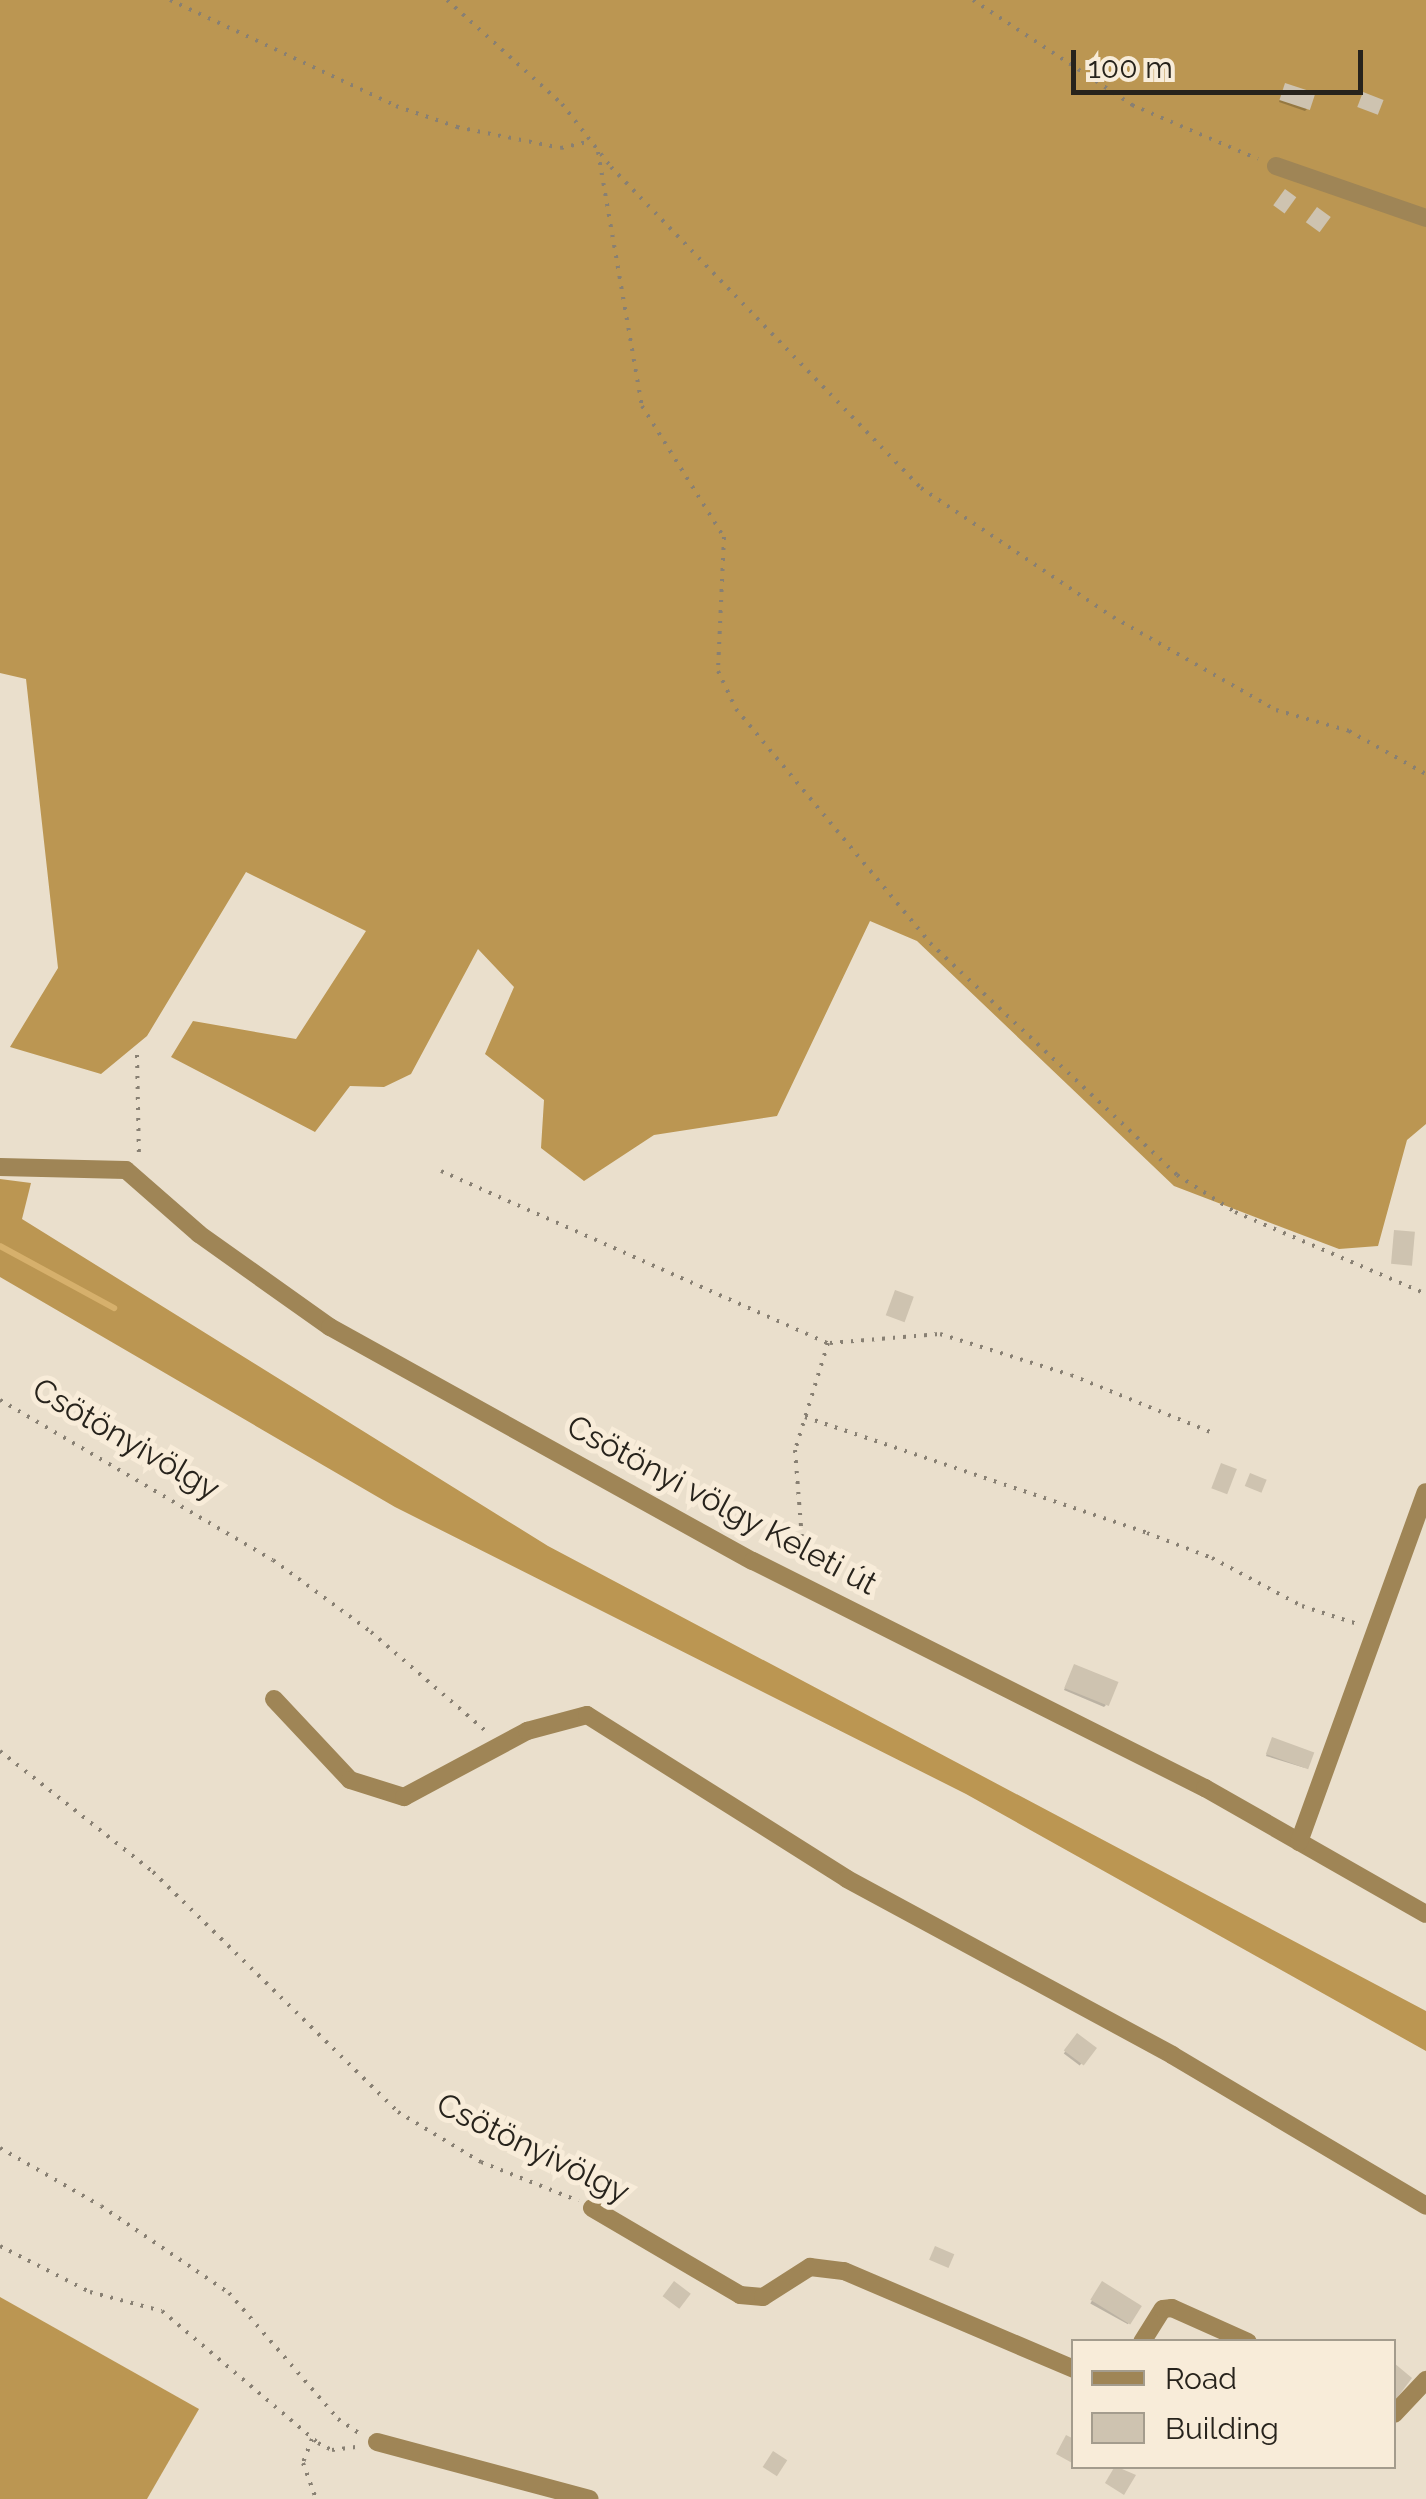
<!DOCTYPE html>
<html>
<head>
<meta charset="utf-8">
<style>
  body { margin:0 }
  #map { position:relative; width:1426px; height:2499px; overflow:hidden; background:#eadfcc; font-family:Raleway,sans-serif }
  div>[style] { position:absolute }
  .forest>* { inset:0; background:#bb9652 }
  .shadow>* { inset:0; background:#0003; transform-origin:0 0 }
  .stream>* { height:6px; margin:-3px; padding:0 3px; transform-origin:3px; border-radius:3px; background:#d6b06c }
  .building>* { inset:0; background:#cec3b0; transform-origin:0 0 }
  .path>* { height:4px; margin-top:-2px; transform-origin:0; background:repeating-linear-gradient(90deg,#888073 0 2.5px,transparent 0 10.5px) }
  .street>* { height:18px; margin:-9px; padding:0 9px; transform-origin:9px; border-radius:9px; background:#9f8556 }
  span { translate:-50% -50%; white-space:nowrap; text-align:center; line-height:1.15; -webkit-text-stroke:10px #f8ecd9; paint-order:stroke }
  .street-label { font-size:32px; color:#27231c }
  .legend { position:absolute; left:1071px; top:2339px; width:325px; height:130px; box-sizing:border-box; background:#f8ecd9; border:2px solid #a49c8d; margin:0; padding:12px 18px; list-style:none; font-size:30px; color:#27231c }
  .legend li { display:flex; align-items:center; gap:20px; height:50px }
  .legend b { width:50px; border:2px solid #a49c8d }
  .scale { position:absolute; left:1071px; top:50px; width:292px; height:45px; box-sizing:border-box; border:5px solid #27231c; border-top:0; padding-left:12px; font-size:30px; line-height:35px; white-space:nowrap; color:#27231c; -webkit-text-stroke:8px #f8ecd9; paint-order:stroke }
</style>
</head>
<body>
<div id="map">
  <div class="forest">
    <div style="clip-path:polygon(0 0,1426px 0,1426px 1124px,1407px 1140px,1378px 1246px,1339px 1249px,1174px 1186px,917px 941px,870px 921px,777px 1116px,654px 1135px,584px 1181px,541px 1148px,544px 1100px,485px 1054px,514px 987px,478px 949px,411px 1074px,384px 1087px,350px 1086px,315px 1132px,171px 1057px,193px 1021px,296px 1039px,366px 931px,246px 872px,147px 1036px,101px 1074px,10px 1047px,58px 968px,26px 679px,0 673px)"></div>
    <div style="clip-path:polygon(0 1179px,31px 1183px,22px 1219px,548px 1546px,1426px 2011px,1426px 2051px,966px 1794px,395px 1507px,0 1277px)"></div>
    <div style="clip-path:polygon(0 2297px,199px 2409px,147px 2499px,0 2499px)"></div>
  </div>
  <div class="shadow">
    <div style="clip-path:polygon(1284px 88px,1307px 109px,1305px 111px,1279px 102px)"></div>
    <div style="clip-path:polygon(1073px 1669px,1106px 1705px,1104px 1707px,1064px 1690px)"></div>
    <div style="clip-path:polygon(1271px 1742px,1305px 1768px,1266px 1756px)"></div>
    <div style="left:1077px;top:2036px;width:20px;height:22px;rotate:37deg"></div>
    <div style="left:1100px;top:2286px;width:43px;height:20px;rotate:29deg"></div>
  </div>
  <div class="stream">
    <div style="left:0;top:1246px;width:130px;rotate:28.5deg"></div>
  </div>
  <div class="building">
    <div style="left:1285px;top:83px;width:32px;height:18px;rotate:18deg"></div>
    <div style="left:1363px;top:92px;width:22px;height:16px;rotate:21deg"></div>
    <div style="left:1285px;top:189px;width:14px;height:20px;rotate:36deg"></div>
    <div style="left:1317px;top:207px;width:17px;height:19px;rotate:36deg"></div>
    <div style="left:1394px;top:1230px;width:21px;height:34px;rotate:5deg"></div>
    <div style="left:895px;top:1290px;width:20px;height:27px;rotate:20deg"></div>
    <div style="left:1221px;top:1463px;width:17px;height:27px;rotate:21deg"></div>
    <div style="left:1250px;top:1473px;width:18px;height:14px;rotate:22deg"></div>
    <div style="left:1074px;top:1664px;width:48px;height:26px;rotate:22deg"></div>
    <div style="left:1272px;top:1737px;width:45px;height:18px;rotate:20deg"></div>
    <div style="left:1077px;top:2033px;width:25px;height:22px;rotate:37deg"></div>
    <div style="left:935px;top:2246px;width:21px;height:15px;rotate:23deg"></div>
    <div style="left:674px;top:2281px;width:21px;height:19px;rotate:37deg"></div>
    <div style="left:1102px;top:2281px;width:47px;height:22px;rotate:32deg"></div>
    <div style="clip-path:polygon(1394px 2363px,1412px 2378px,1394px 2402px)"></div>
    <div style="clip-path:polygon(1066px 2435px,1074px 2439px,1074px 2464px,1056px 2454px)"></div>
    <div style="left:773px;top:2451px;width:17px;height:19px;rotate:33deg"></div>
    <div style="clip-path:polygon(1115px 2466px,1136px 2475px,1124px 2495px,1105px 2483px)"></div>
  </div>
  <div class="path">
    <div style="left:170px;top:0;width:250px;rotate:25.1deg"></div>
    <div style="left:396px;top:106px;width:65px;rotate:19deg"></div>
    <div style="left:457px;top:127px;width:106px;rotate:11.4deg"></div>
    <div style="left:561px;top:148px;width:31px;rotate:-13deg"></div>
    <div style="left:447px;top:0;width:155px;rotate:42.1deg"></div>
    <div style="left:562px;top:104px;width:80px;rotate:52.1deg"></div>
    <div style="left:611px;top:167px;width:446px;rotate:46deg"></div>
    <div style="left:921px;top:488px;width:231px;rotate:33.9deg"></div>
    <div style="left:1113px;top:617px;width:188px;rotate:29.7deg"></div>
    <div style="left:1276px;top:710px;width:76px;rotate:16deg"></div>
    <div style="left:1349px;top:731px;width:88px;rotate:29.2deg"></div>
    <div style="left:973px;top:0;width:191px;rotate:33.4deg"></div>
    <div style="left:1132px;top:105px;width:137px;rotate:23.2deg"></div>
    <div style="left:598px;top:152px;width:258px;rotate:80.2deg"></div>
    <div style="left:642px;top:406px;width:155px;rotate:58deg"></div>
    <div style="left:724px;top:537px;width:134px;rotate:92.6deg"></div>
    <div style="left:718px;top:671px;width:42px;rotate:64.7deg"></div>
    <div style="left:736px;top:709px;width:304px;rotate:50.3deg"></div>
    <div style="left:930px;top:943px;width:339px;rotate:43.2deg"></div>
    <div style="left:1177px;top:1175px;width:69px;rotate:32.5deg"></div>
    <div style="left:1235px;top:1212px;width:208px;rotate:23.2deg"></div>
    <div style="left:137px;top:1055px;width:104px;rotate:88.9deg"></div>
    <div style="left:441px;top:1171px;width:424px;rotate:24deg"></div>
    <div style="left:828px;top:1343px;width:112px;rotate:107.1deg"></div>
    <div style="left:795px;top:1450px;width:114px;rotate:85.5deg"></div>
    <div style="left:830px;top:1343px;width:110px;rotate:-4.7deg"></div>
    <div style="left:940px;top:1334px;width:137px;rotate:17.4deg"></div>
    <div style="left:1071px;top:1375px;width:151px;rotate:22.2deg"></div>
    <div style="left:0;top:1400px;width:316px;rotate:30.4deg"></div>
    <div style="left:273px;top:1560px;width:122px;rotate:36.3deg"></div>
    <div style="left:371px;top:1632px;width:155px;rotate:40.8deg"></div>
    <div style="left:805px;top:1417px;width:361px;rotate:18.7deg"></div>
    <div style="left:1147px;top:1533px;width:70px;rotate:21deg"></div>
    <div style="left:1212px;top:1558px;width:102px;rotate:28.1deg"></div>
    <div style="left:1302px;top:1606px;width:62px;rotate:17.9deg"></div>
    <div style="left:0;top:1751px;width:195px;rotate:38.3deg"></div>
    <div style="left:153px;top:1872px;width:343px;rotate:44.4deg"></div>
    <div style="left:398px;top:2112px;width:97px;rotate:31.1deg"></div>
    <div style="left:481px;top:2162px;width:105px;rotate:21.7deg"></div>
    <div style="left:0;top:2148px;width:116px;rotate:29.9deg"></div>
    <div style="left:101px;top:2206px;width:155px;rotate:34.2deg"></div>
    <div style="left:229px;top:2293px;width:167px;rotate:49.1deg"></div>
    <div style="left:338px;top:2419px;width:25px;rotate:34deg"></div>
    <div style="left:0;top:2246px;width:101px;rotate:27.1deg"></div>
    <div style="left:90px;top:2292px;width:74px;rotate:14.8deg"></div>
    <div style="left:162px;top:2311px;width:204px;rotate:40.2deg"></div>
    <div style="left:318px;top:2443px;width:16px;rotate:27deg"></div>
    <div style="left:332px;top:2450px;width:26px;rotate:-7deg"></div>
    <div style="left:312px;top:2439px;width:26px;rotate:111deg"></div>
    <div style="left:303px;top:2463px;width:38px;rotate:70deg"></div>
  </div>
  <div class="street">
    <div style="left:1276px;top:166px;width:159px;rotate:19.1deg"></div>
    <div style="left:0;top:1167px;width:126px;rotate:1.4deg"></div>
    <div style="left:126px;top:1170px;width:97px;rotate:41.2deg"></div>
    <div style="left:199px;top:1234px;width:161px;rotate:35.4deg"></div>
    <div style="left:330px;top:1327px;width:483px;rotate:29deg"></div>
    <div style="left:753px;top:1561px;width:506px;rotate:26.67deg"></div>
    <div style="left:1205px;top:1788px;width:254px;rotate:29.7deg"></div>
    <div style="left:274px;top:1699px;width:111px;rotate:46.8deg"></div>
    <div style="left:350px;top:1780px;width:57px;rotate:17.5deg"></div>
    <div style="left:404px;top:1797px;width:140px;rotate:-28.2deg"></div>
    <div style="left:527px;top:1731px;width:62px;rotate:-14.9deg"></div>
    <div style="left:587px;top:1715px;width:307px;rotate:32.2deg"></div>
    <div style="left:847px;top:1879px;width:370px;rotate:28.4deg"></div>
    <div style="left:1172px;top:2055px;width:295px;rotate:30.7deg"></div>
    <div style="left:1299px;top:1842px;width:372px;rotate:-70.1deg"></div>
    <div style="left:592px;top:2208px;width:172px;rotate:30.4deg"></div>
    <div style="left:740px;top:2295px;width:23px;rotate:5deg"></div>
    <div style="left:763px;top:2297px;width:56px;rotate:-32.6deg"></div>
    <div style="left:810px;top:2267px;width:34px;rotate:7deg"></div>
    <div style="left:844px;top:2271px;width:250px;rotate:23.1deg"></div>
    <div style="left:1142px;top:2342px;width:39px;rotate:-58deg"></div>
    <div style="left:1163px;top:2309px;width:9px;rotate:-6deg"></div>
    <div style="left:1172px;top:2308px;width:83px;rotate:24.1deg"></div>
    <div style="left:1394px;top:2414px;width:47px;rotate:-46.7deg"></div>
    <div style="left:377px;top:2442px;width:220px;rotate:15deg"></div>
  </div>
  <div class="street-label">
    <span style="left:126px;top:1439px;rotate:30deg">Csötönyivölgy</span>
    <span style="left:722px;top:1505px;rotate:28deg">Csötönyi völgy Keleti út</span>
    <span style="left:533px;top:2148px;rotate:26deg">Csötönyivölgy</span>
  </div>
  <ul class="legend">
  <li><b style="height:12px;background:#9f8556"></b>Road</li>
  <li><b style="height:28px;background:#cec3b0"></b>Building</li>
  </ul>
  <div class="scale">100 m</div>
</div>
</body>
</html>
